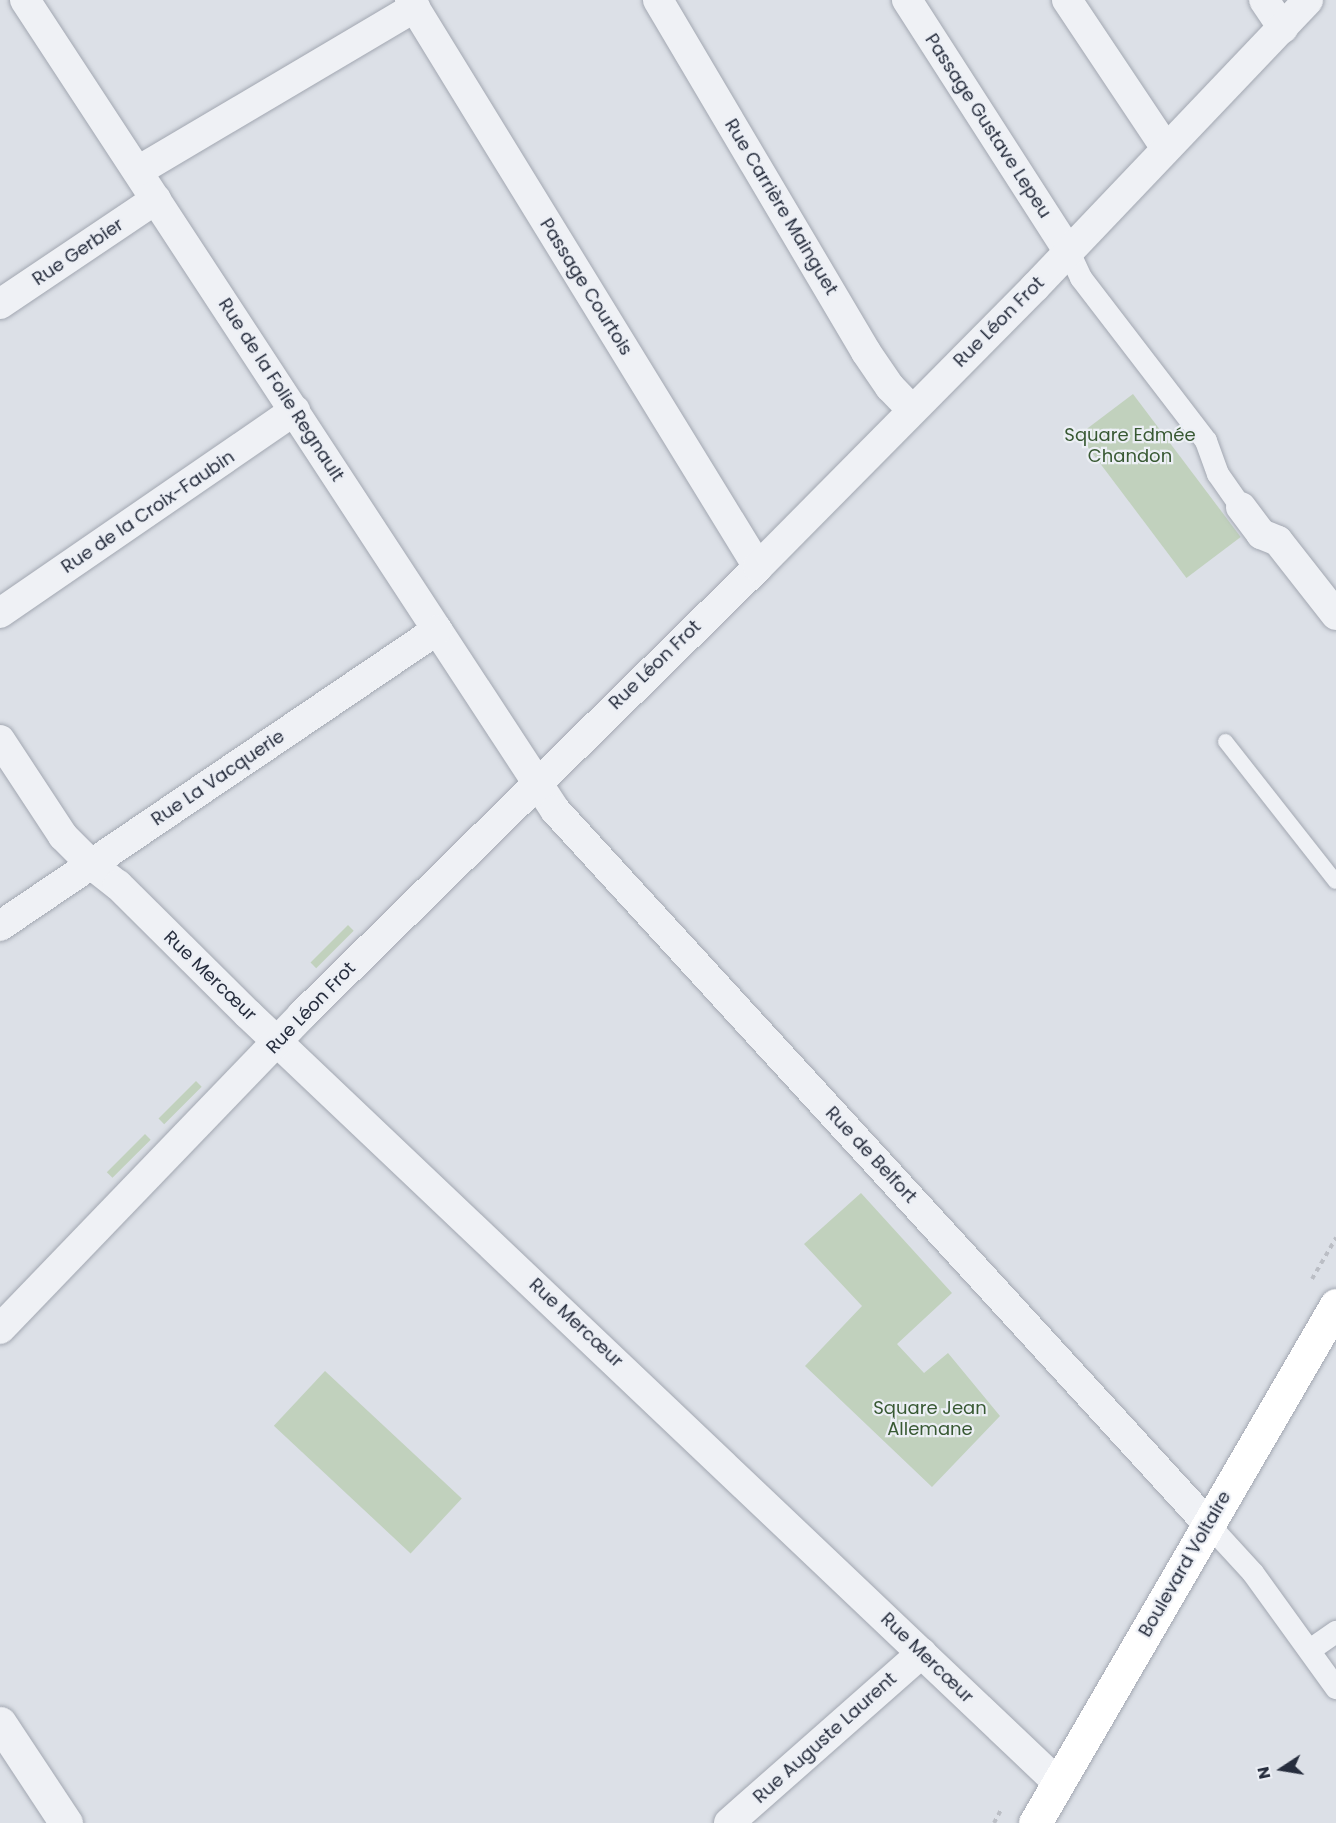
<!DOCTYPE html>
<html>
<head>
<meta charset="utf-8">
<style>
  body { margin:0 }
  #map { position:relative; width:1336px; height:1823px; overflow:hidden; background:#dce0e7; font-family:Poppins,sans-serif }
  div>[style] { position:absolute }
  .green>* { inset:0; background:#c1d1bd; transform-origin:0 0 }
  .path>* { height:4px; margin-top:-2px; transform-origin:0; background:repeating-linear-gradient(90deg,#bbbec5 0 4.5px,transparent 0 9px) }
  .roads { filter:drop-shadow(0 0 2px #a2a7b1) drop-shadow(0 0 2px #a2a7b1) }
  .service>* { height:15px; margin:-7.5px; padding:0 7.5px; transform-origin:7.5px; border-radius:7.5px; background:#eff1f5 }
  .pedestrian>* { height:22px; margin:-11px; padding:0 11px; transform-origin:11px; border-radius:11px; background:#eff1f5 }
  .minor>* { height:30px; margin:-15px; padding:0 15px; transform-origin:15px; border-radius:15px; background:#eff1f5 }
  .tertiary>* { height:33px; margin:-16.5px; padding:0 16.5px; transform-origin:16.5px; border-radius:16.5px; background:#eff1f5 }
  .secondary>* { height:33px; margin:-16.5px; padding:0 16.5px; transform-origin:16.5px; border-radius:16.5px; background:#fff }
  span { translate:-50% -50%; white-space:nowrap; text-align:center; line-height:1.15; -webkit-text-stroke:4.5px #eceff5; paint-order:stroke }
  .street-label { font-size:18px; color:#262d3d }
  .park-label { font-size:18px; color:#385933 }
  .north { position:absolute; left:1252px; top:1739px; width:60px; height:60px; -webkit-text-stroke:4px #eceff5; paint-order:stroke; rotate:258deg; font-size:16px; font-weight:700; line-height:24px; text-align:center; color:#262d3d }
  .north::after { content:''; display:block; margin:auto; width:21px; height:27px; background:#262d3d; clip-path:polygon(50% 0,100% 100%,50% 72%,0 100%) }
</style>
</head>
<body>
<div id="map">
  <div class="green">
    <div style="left:1133px;top:394px;width:179px;height:68px;rotate:53deg"></div>
    <div style="left:348px;top:925px;width:8px;height:53px;rotate:45deg"></div>
    <div style="left:196px;top:1081px;width:8px;height:53px;rotate:45deg"></div>
    <div style="left:145px;top:1134px;width:8px;height:54px;rotate:45deg"></div>
    <div style="clip-path:polygon(861px 1193px,952px 1293px,897px 1344px,924px 1373px,948px 1353px,1000px 1416px,932px 1487px,805px 1366px,862px 1306px,804px 1244px)"></div>
    <div style="left:325px;top:1371px;width:187px;height:75px;rotate:43deg"></div>
  </div>
  <div class="path">
    <div style="left:1312px;top:1279px;width:48px;rotate:-59.7deg"></div>
    <div style="left:994px;top:1823px;width:17px;rotate:-62deg"></div>
  </div>
  <div class="roads">
    <div class="service">
      <div style="left:1225px;top:741px;width:178px;rotate:51.8deg"></div>
    </div>
    <div class="pedestrian">
      <div style="left:1069px;top:252px;width:29px;rotate:65deg"></div>
      <div style="left:1081px;top:278px;width:205px;rotate:52.5deg"></div>
      <div style="left:1206px;top:441px;width:35px;rotate:70deg"></div>
      <div style="left:1218px;top:474px;width:40px;rotate:55.1deg"></div>
      <div style="left:1209px;top:1525px;width:65px;rotate:47.5deg"></div>
      <div style="left:1253px;top:1573px;width:142px;rotate:54.2deg"></div>
      <div style="left:1310px;top:1650px;width:32px;rotate:-35deg"></div>
    </div>
    <div class="minor">
      <div style="left:25px;top:0;width:968px;rotate:56.8deg"></div>
      <div style="left:555px;top:810px;width:969px;rotate:47.55deg"></div>
      <div style="left:410px;top:0;width:665px;rotate:58.46deg"></div>
      <div style="left:658px;top:0;width:409px;rotate:59.4deg"></div>
      <div style="left:866px;top:352px;width:42px;rotate:55.6deg"></div>
      <div style="left:890px;top:387px;width:30px;rotate:46deg"></div>
      <div style="left:907px;top:0;width:300px;rotate:57.3deg"></div>
      <div style="left:1067px;top:0;width:177px;rotate:56.3deg"></div>
      <div style="left:1264px;top:0;width:34px;rotate:56deg"></div>
      <div style="left:138px;top:171px;width:322px;rotate:-30.6deg"></div>
      <div style="left:0;top:304px;width:188px;rotate:-33.9deg"></div>
      <div style="left:1241px;top:507px;width:34px;rotate:53deg"></div>
      <div style="left:1261px;top:534px;width:18px;rotate:22deg"></div>
      <div style="left:1278px;top:541px;width:94px;rotate:51.9deg"></div>
      <div style="left:0;top:613px;width:358px;rotate:-34.5deg"></div>
      <div style="left:0;top:740px;width:115px;rotate:56.7deg"></div>
      <div style="left:63px;top:836px;width:41px;rotate:45deg"></div>
      <div style="left:92px;top:865px;width:33px;rotate:38deg"></div>
      <div style="left:118px;top:885px;width:183px;rotate:44.8deg"></div>
      <div style="left:248px;top:1014px;width:1117px;rotate:43.51deg"></div>
      <div style="left:0;top:926px;width:528px;rotate:-34.11deg"></div>
      <div style="left:0;top:1329px;width:436px;rotate:-46.1deg"></div>
      <div style="left:302px;top:1015px;width:639px;rotate:-44.49deg"></div>
      <div style="left:758px;top:567px;width:394px;rotate:-45.3deg"></div>
      <div style="left:1035px;top:287px;width:396px;rotate:-46.4deg"></div>
      <div style="left:729px;top:1823px;width:257px;rotate:-41.4deg"></div>
    </div>
    <div class="tertiary">
      <div style="left:0;top:1723px;width:120px;rotate:56.6deg"></div>
    </div>
    <div class="secondary">
      <div style="left:1035px;top:1823px;width:599px;rotate:-59.84deg"></div>
    </div>
  </div>
  <div class="street-label">
    <span style="left:988px;top:126px;rotate:57deg">Passage Gustave Lepeu</span>
    <span style="left:781px;top:207px;rotate:59deg">Rue Carrière Mainguet</span>
    <span style="left:78px;top:252px;rotate:-34deg">Rue Gerbier</span>
    <span style="left:586px;top:287px;rotate:58deg">Passage Courtois</span>
    <span style="left:999px;top:322px;rotate:-45deg">Rue Léon Frot</span>
    <span style="left:281px;top:390px;rotate:57deg">Rue de la Folie Regnault</span>
    <span style="left:148px;top:512px;rotate:-34deg">Rue de la Croix-Faubin</span>
    <span style="left:655px;top:665px;rotate:-44deg">Rue Léon Frot</span>
    <span style="left:218px;top:778px;rotate:-34deg">Rue La Vacquerie</span>
    <span style="left:210px;top:976px;rotate:44deg">Rue Mercœur</span>
    <span style="left:311px;top:1008px;rotate:-46deg">Rue Léon Frot</span>
    <span style="left:871px;top:1155px;rotate:47deg">Rue de Belfort</span>
    <span style="left:576px;top:1323px;rotate:43deg">Rue Mercœur</span>
    <span style="left:1185px;top:1564px;rotate:-60deg">Boulevard Voltaire</span>
    <span style="left:927px;top:1658px;rotate:44deg">Rue Mercœur</span>
    <span style="left:825px;top:1738px;rotate:-42deg">Rue Auguste Laurent</span>
  </div>
  <div class="park-label">
    <span style="left:1130px;top:446px">Square Edmée<br>Chandon</span>
    <span style="left:930px;top:1419px">Square Jean<br>Allemane</span>
  </div>
  <div class="north">N</div>
</div>
</body>
</html>
